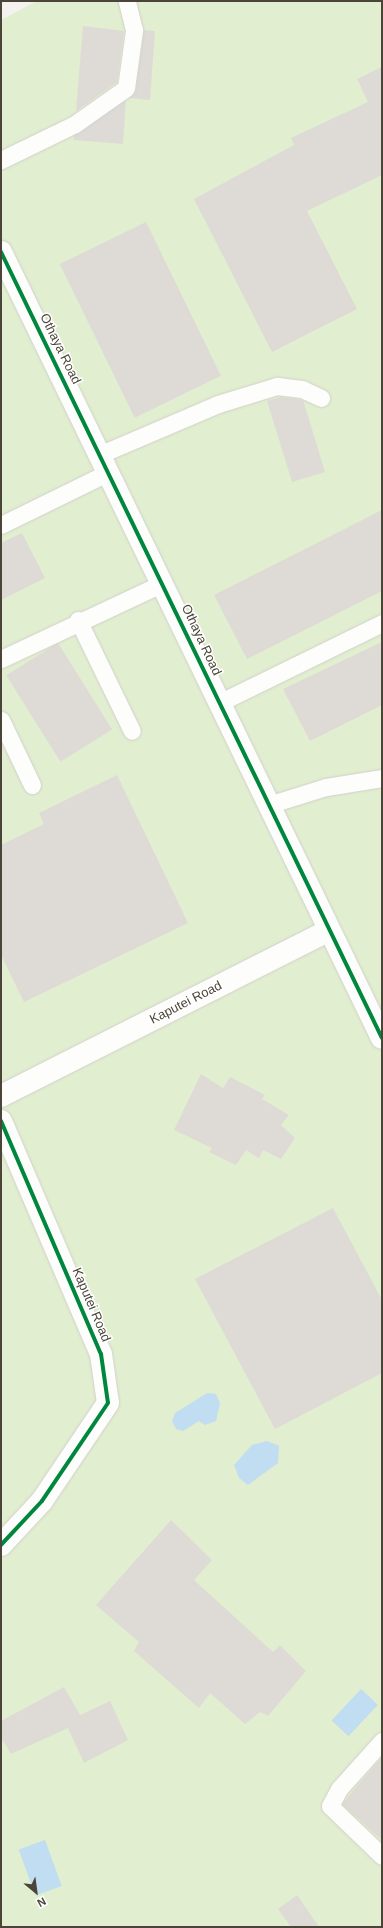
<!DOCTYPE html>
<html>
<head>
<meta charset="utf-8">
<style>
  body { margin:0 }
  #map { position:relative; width:383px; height:1928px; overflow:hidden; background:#f4f2ee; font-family:Helvetica,sans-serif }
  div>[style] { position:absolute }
  .green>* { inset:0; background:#e1eecf }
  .water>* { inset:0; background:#c0ddf1; transform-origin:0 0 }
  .building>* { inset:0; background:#dedbd6; transform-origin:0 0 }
  .roads { filter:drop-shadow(0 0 1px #d2d0cb) drop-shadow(0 0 1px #d2d0cb) }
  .lane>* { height:17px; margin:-8.5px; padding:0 8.5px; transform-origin:8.5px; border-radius:8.5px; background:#fdfdfc }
  .street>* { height:22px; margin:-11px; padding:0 11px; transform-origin:11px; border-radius:11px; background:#fdfdfc }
  .cycleway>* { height:4px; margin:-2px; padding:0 2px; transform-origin:2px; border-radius:2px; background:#00873e }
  span { translate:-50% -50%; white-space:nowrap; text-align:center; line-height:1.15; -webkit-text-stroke:3px #fff; paint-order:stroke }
  .street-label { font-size:13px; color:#4b4439 }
  .frame { position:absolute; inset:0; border:2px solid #4b4439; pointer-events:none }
  .north { position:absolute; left:16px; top:1872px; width:40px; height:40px; -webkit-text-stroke:3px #fff; paint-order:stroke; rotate:151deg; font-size:11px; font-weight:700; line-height:16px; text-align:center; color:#4b4439 }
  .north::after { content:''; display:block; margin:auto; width:14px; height:18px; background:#4b4439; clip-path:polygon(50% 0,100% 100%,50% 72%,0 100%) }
</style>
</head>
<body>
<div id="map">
  <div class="green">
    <div style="clip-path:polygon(37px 1px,382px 1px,382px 1927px,1px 1927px,1px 20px)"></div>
  </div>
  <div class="water">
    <div style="clip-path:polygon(207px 1393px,216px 1394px,220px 1403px,216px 1421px,205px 1425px,199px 1421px,183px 1431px,176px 1429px,172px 1421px,175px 1413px)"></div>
    <div style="clip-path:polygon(267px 1441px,279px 1446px,278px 1463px,248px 1485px,239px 1478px,234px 1465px,252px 1445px)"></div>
    <div style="left:361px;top:1689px;width:23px;height:43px;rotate:43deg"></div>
    <div style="left:45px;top:1840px;width:49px;height:28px;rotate:70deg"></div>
  </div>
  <div class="building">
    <div style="clip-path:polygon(83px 26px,124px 31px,117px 82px,76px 111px)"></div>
    <div style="clip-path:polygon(144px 30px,155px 31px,150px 100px,129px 98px,136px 89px)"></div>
    <div style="clip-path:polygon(382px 67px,382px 175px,307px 211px,357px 309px,272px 352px,194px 199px,294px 145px,291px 138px,368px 102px,357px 79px)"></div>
    <div style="clip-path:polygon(126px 100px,123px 144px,74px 140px,74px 135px)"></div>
    <div style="left:146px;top:222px;width:171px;height:96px;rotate:64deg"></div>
    <div style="clip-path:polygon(281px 397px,303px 400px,325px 472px,292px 482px,267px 401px)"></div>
    <div style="clip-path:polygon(382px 510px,382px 591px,247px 659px,214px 595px)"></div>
    <div style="clip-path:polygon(22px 533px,45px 578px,1px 600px,1px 543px)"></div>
    <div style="clip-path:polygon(382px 642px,382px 705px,310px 741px,283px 689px)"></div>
    <div style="left:58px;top:643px;width:102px;height:61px;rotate:58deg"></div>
    <div style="clip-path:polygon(117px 775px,188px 923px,24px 1002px,1px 955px,1px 845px,44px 824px,39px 813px)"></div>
    <div style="clip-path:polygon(201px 1074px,223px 1088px,230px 1077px,265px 1095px,262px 1099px,289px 1115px,281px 1125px,295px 1138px,281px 1159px,263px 1150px,259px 1158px,246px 1150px,236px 1165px,209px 1152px,212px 1148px,174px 1130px)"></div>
    <div style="clip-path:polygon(333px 1208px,382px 1300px,382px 1373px,275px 1429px,195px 1279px)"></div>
    <div style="clip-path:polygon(171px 1520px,212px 1560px,194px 1580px,273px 1652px,280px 1645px,306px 1671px,268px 1716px,260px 1712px,245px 1724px,210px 1693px,199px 1708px,134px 1651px,139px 1642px,96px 1605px)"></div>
    <div style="clip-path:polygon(64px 1687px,80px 1715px,110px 1701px,128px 1740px,84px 1763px,68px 1728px,11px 1754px,1px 1737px,1px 1721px)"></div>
    <div style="clip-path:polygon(382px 1757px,382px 1840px,342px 1804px)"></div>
    <div style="clip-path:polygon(297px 1895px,319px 1927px,291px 1927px,278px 1909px)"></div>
  </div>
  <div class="roads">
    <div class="lane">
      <div style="left:1px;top:160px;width:82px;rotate:-25.9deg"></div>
      <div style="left:75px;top:124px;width:62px;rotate:-35.2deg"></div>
      <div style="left:126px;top:88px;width:59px;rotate:-82.1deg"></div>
      <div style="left:134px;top:30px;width:30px;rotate:-104deg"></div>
      <div style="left:101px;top:454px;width:127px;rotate:-23.1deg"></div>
      <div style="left:218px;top:404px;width:62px;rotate:-17deg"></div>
      <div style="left:277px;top:386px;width:25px;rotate:7deg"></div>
      <div style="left:302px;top:389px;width:21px;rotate:25deg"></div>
      <div style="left:1px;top:525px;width:120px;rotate:-26.1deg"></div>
      <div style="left:78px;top:620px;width:123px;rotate:64.1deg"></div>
      <div style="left:1px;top:659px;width:179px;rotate:-25.1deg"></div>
      <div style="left:219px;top:703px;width:182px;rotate:-26.1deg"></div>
      <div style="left:1px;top:720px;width:72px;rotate:64.5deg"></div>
      <div style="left:268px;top:805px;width:61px;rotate:-17.2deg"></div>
      <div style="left:326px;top:787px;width:57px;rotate:-9.1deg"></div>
      <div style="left:382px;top:1741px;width:64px;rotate:131.9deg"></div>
      <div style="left:339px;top:1789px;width:19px;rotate:118deg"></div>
      <div style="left:330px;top:1806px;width:72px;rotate:43.9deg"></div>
    </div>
    <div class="street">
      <div style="left:1px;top:252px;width:873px;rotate:64.14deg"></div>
      <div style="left:1px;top:1096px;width:366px;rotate:-26.8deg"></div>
      <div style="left:1px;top:1121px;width:254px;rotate:66.8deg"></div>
      <div style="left:101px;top:1354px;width:49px;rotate:81.9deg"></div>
      <div style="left:108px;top:1403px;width:118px;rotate:124deg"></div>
      <div style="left:42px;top:1501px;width:60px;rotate:133deg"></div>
    </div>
  </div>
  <div class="cycleway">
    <div style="left:1px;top:252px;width:873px;rotate:64.14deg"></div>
    <div style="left:1px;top:1121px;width:254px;rotate:66.8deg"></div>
    <div style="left:101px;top:1354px;width:49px;rotate:81.9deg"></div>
    <div style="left:108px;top:1403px;width:118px;rotate:124deg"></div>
    <div style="left:42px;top:1501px;width:60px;rotate:133deg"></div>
  </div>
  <div class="street-label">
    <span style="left:60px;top:349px;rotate:64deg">Othaya Road</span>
    <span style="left:201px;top:640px;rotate:65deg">Othaya Road</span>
    <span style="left:186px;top:1003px;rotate:-27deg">Kaputei Road</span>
    <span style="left:91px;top:1305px;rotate:67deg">Kaputei Road</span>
  </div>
  <div class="frame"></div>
  <div class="north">N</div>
</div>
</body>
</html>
